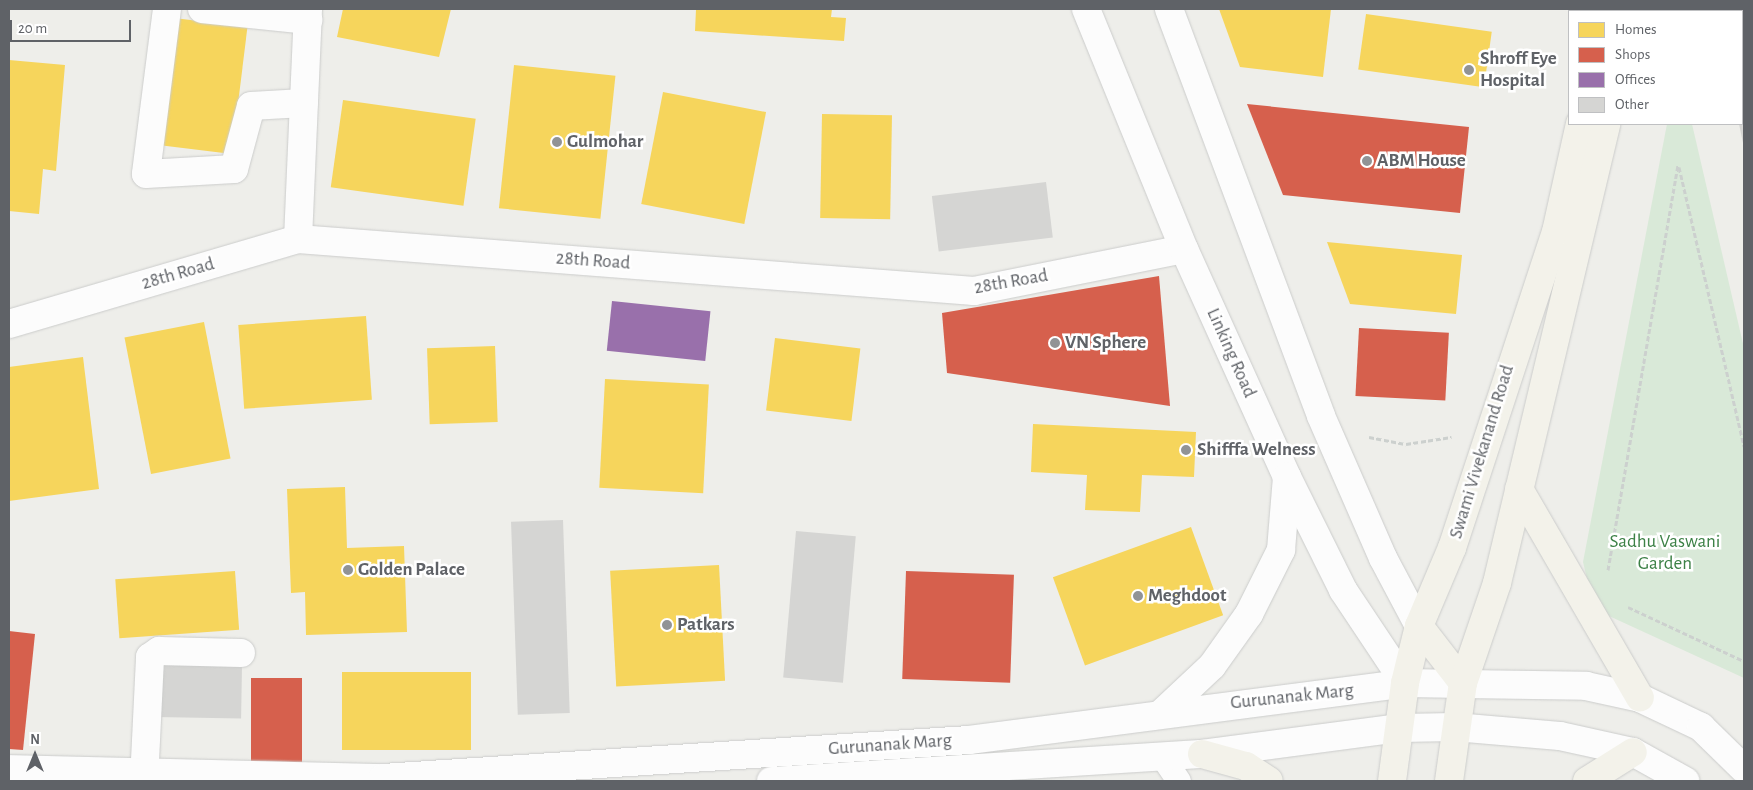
<!DOCTYPE html>
<html>
<head>
<meta charset="utf-8">
<style>
  body { margin:0 }
  #map { position:relative; width:1753px; height:790px; overflow:hidden; background:#eeeeea; font-family:"Alegreya Sans",sans-serif }
  div>[style] { position:absolute }
  .green>* { inset:0; background:#d9e9d8 }
  .homes>* { inset:0; background:#f6d55c; transform-origin:0 0 }
  .shops>* { inset:0; background:#d6604d; transform-origin:0 0 }
  .offices>* { inset:0; background:#9970ab; transform-origin:0 0 }
  .building>* { inset:0; background:#d5d5d3; transform-origin:0 0 }
  .path>* { height:3px; margin-top:-1.5px; transform-origin:0; background:repeating-linear-gradient(90deg,#ccd0ce 0 5px,transparent 0 7.5px) }
  .roads { filter:drop-shadow(0 0 1px #cbcccb) drop-shadow(0 0 1px #cbcccb) }
  .service>* { height:24px; margin:-12px; padding:0 12px; transform-origin:12px; border-radius:12px; background:#fcfcfc }
  .minor>* { height:28px; margin:-14px; padding:0 14px; transform-origin:14px; border-radius:14px; background:#fcfcfc }
  .secondary>* { height:28px; margin:-14px; padding:0 14px; transform-origin:14px; border-radius:14px; background:#fcfcfc }
  .primary>* { height:28px; margin:-14px; padding:0 14px; transform-origin:14px; border-radius:14px; background:#f3f2ea }
  .dots>* { width:14px; height:14px; translate:-50% -50%; box-sizing:border-box; border:2px solid #fff; border-radius:50% }
  span { translate:-50% -50%; white-space:nowrap; text-align:center; line-height:1.15; -webkit-text-stroke:5px #fff; paint-order:stroke }
  .poi-label { font-size:19px; color:#5f6267; font-weight:700 }
  .left { translate:0 -50%; text-align:left }
  .street-label { font-size:19px; color:#5f6267 }
  .park-label { font-size:19px; color:#3c8146 }
  .frame { position:absolute; inset:0; border:10px solid #5f6267; pointer-events:none }
  .legend { position:absolute; left:1568px; top:10px; width:175px; height:115px; box-sizing:border-box; background:#fff; border:1px solid #bfc0c2; margin:0; padding:6px 9px; list-style:none; font-size:15px; color:#5f6267 }
  .legend li { display:flex; align-items:center; gap:10px; height:25px }
  .legend b { width:25px; border:1px solid #bfc0c2 }
  .north { position:absolute; left:10px; top:730px; width:50px; height:50px; -webkit-text-stroke:4px #fff; paint-order:stroke; rotate:0deg; font-size:14px; font-weight:700; line-height:20px; text-align:center; color:#5f6267 }
  .north::after { content:''; display:block; margin:auto; width:18px; height:22px; background:#5f6267; clip-path:polygon(50% 0,100% 100%,50% 72%,0 100%) }
  .scale { position:absolute; left:10px; top:20px; width:121px; height:22px; box-sizing:border-box; border:2px solid #5f6267; border-top:0; padding-left:6px; font-size:15px; line-height:18px; white-space:nowrap; color:#5f6267; -webkit-text-stroke:4px #fff; paint-order:stroke }
</style>
</head>
<body>
<div id="map">
  <div class="green">
    <div style="clip-path:polygon(1667px 124px,1692px 124px,1744px 348px,1744px 678px,1609px 616px,1589px 587px,1583px 562px)"></div>
  </div>
  <div class="homes">
    <div style="clip-path:polygon(343px 9px,451px 9px,439px 57px,337px 37px)"></div>
    <div style="clip-path:polygon(696px 9px,832px 9px,831px 17px,846px 18px,844px 41px,695px 31px)"></div>
    <div style="clip-path:polygon(1219px 9px,1331px 9px,1323px 77px,1240px 67px)"></div>
    <div style="left:1366px;top:14px;width:127px;height:56px;rotate:8deg"></div>
    <div style="left:174px;top:18px;width:74px;height:128px;rotate:7deg"></div>
    <div style="clip-path:polygon(9px 60px,65px 65px,56px 171px,43px 169px,39px 214px,9px 211px)"></div>
    <div style="left:514px;top:65px;width:102px;height:144px;rotate:6deg"></div>
    <div style="left:663px;top:92px;width:105px;height:114px;rotate:11deg"></div>
    <div style="left:343px;top:100px;width:134px;height:88px;rotate:8deg"></div>
    <div style="left:822px;top:114px;width:70px;height:104px;rotate:1deg"></div>
    <div style="clip-path:polygon(1327px 242px,1462px 255px,1456px 314px,1350px 304px)"></div>
    <div style="left:366px;top:316px;width:84px;height:128px;rotate:86deg"></div>
    <div style="left:204px;top:322px;width:139px;height:81px;rotate:79deg"></div>
    <div style="left:775px;top:338px;width:86px;height:73px;rotate:7deg"></div>
    <div style="left:495px;top:346px;width:76px;height:68px;rotate:88deg"></div>
    <div style="clip-path:polygon(83px 357px,99px 489px,9px 501px,9px 367px)"></div>
    <div style="left:605px;top:379px;width:104px;height:109px;rotate:3deg"></div>
    <div style="clip-path:polygon(1033px 424px,1196px 432px,1194px 477px,1142px 475px,1140px 512px,1085px 510px,1087px 475px,1031px 472px)"></div>
    <div style="clip-path:polygon(345px 487px,347px 548px,404px 546px,407px 632px,306px 635px,305px 592px,291px 593px,287px 489px)"></div>
    <div style="left:1191px;top:527px;width:94px;height:147px;rotate:70deg"></div>
    <div style="left:719px;top:565px;width:116px;height:109px;rotate:87deg"></div>
    <div style="left:235px;top:571px;width:59px;height:120px;rotate:86deg"></div>
    <div style="left:342px;top:672px;width:129px;height:78px"></div>
  </div>
  <div class="shops">
    <div style="clip-path:polygon(1247px 104px,1469px 127px,1460px 213px,1283px 195px)"></div>
    <div style="clip-path:polygon(1159px 276px,1170px 406px,947px 373px,942px 313px)"></div>
    <div style="left:1359px;top:328px;width:90px;height:68px;rotate:3deg"></div>
    <div style="left:906px;top:571px;width:108px;height:108px;rotate:2deg"></div>
    <div style="clip-path:polygon(9px 631px,35px 634px,23px 750px,9px 749px)"></div>
    <div style="left:251px;top:678px;width:51px;height:85px"></div>
  </div>
  <div class="offices">
    <div style="left:612px;top:301px;width:99px;height:50px;rotate:6deg"></div>
  </div>
  <div class="building">
    <div style="clip-path:polygon(1735px 9px,1744px 9px,1744px 55px,1742px 11px)"></div>
    <div style="clip-path:polygon(1742px 119px,1744px 119px,1743px 143px,1739px 124px)"></div>
    <div style="left:1046px;top:182px;width:56px;height:115px;rotate:83deg"></div>
    <div style="left:563px;top:520px;width:193px;height:52px;rotate:88deg"></div>
    <div style="left:796px;top:531px;width:60px;height:147px;rotate:5deg"></div>
    <div style="left:157px;top:665px;width:85px;height:52px;rotate:1deg"></div>
  </div>
  <div class="path">
    <div style="left:1679px;top:167px;width:287px;rotate:76.9deg"></div>
    <div style="left:1369px;top:437px;width:38px;rotate:11deg"></div>
    <div style="left:1406px;top:444px;width:46px;rotate:-8.8deg"></div>
    <div style="left:1608px;top:570px;width:412px;rotate:-80.2deg"></div>
    <div style="left:1628px;top:607px;width:128px;rotate:25deg"></div>
  </div>
  <div class="roads">
    <div class="service">
      <div style="left:1162px;top:756px;width:30px;rotate:56deg"></div>
    </div>
    <div class="minor">
      <div style="left:167px;top:9px;width:166px;rotate:97.3deg"></div>
      <div style="left:146px;top:174px;width:88px;rotate:-3.3deg"></div>
      <div style="left:234px;top:169px;width:65px;rotate:-74.9deg"></div>
      <div style="left:251px;top:106px;width:53px;rotate:-3.2deg"></div>
      <div style="left:202px;top:9px;width:107px;rotate:5.9deg"></div>
      <div style="left:298px;top:239px;width:230px;rotate:-87.5deg"></div>
      <div style="left:9px;top:324px;width:301px;rotate:-16.4deg"></div>
      <div style="left:298px;top:239px;width:678px;rotate:4.4deg"></div>
      <div style="left:974px;top:291px;width:214px;rotate:-11.3deg"></div>
      <div style="left:144px;top:781px;width:124px;rotate:-87.2deg"></div>
      <div style="left:150px;top:657px;width:11px;rotate:-34deg"></div>
      <div style="left:159px;top:651px;width:82px;rotate:1.4deg"></div>
    </div>
    <div class="secondary">
      <div style="left:1086px;top:9px;width:259px;rotate:67.8deg"></div>
      <div style="left:1184px;top:249px;width:250px;rotate:65.7deg"></div>
      <div style="left:1287px;top:477px;width:126px;rotate:63.6deg"></div>
      <div style="left:1343px;top:590px;width:112px;rotate:56.3deg"></div>
      <div style="left:1169px;top:9px;width:434px;rotate:69.5deg"></div>
      <div style="left:1321px;top:416px;width:155px;rotate:66.4deg"></div>
      <div style="left:1383px;top:558px;width:77px;rotate:62.1deg"></div>
      <div style="left:1163px;top:712px;width:67px;rotate:-43.2deg"></div>
      <div style="left:1212px;top:666px;width:64px;rotate:-54.6deg"></div>
      <div style="left:1249px;top:614px;width:72px;rotate:-63.4deg"></div>
      <div style="left:1281px;top:550px;width:73px;rotate:-85.3deg"></div>
      <div style="left:9px;top:769px;width:374px;rotate:1.4deg"></div>
      <div style="left:383px;top:778px;width:587px;rotate:-3.71deg"></div>
      <div style="left:969px;top:740px;width:440px;rotate:-7.4deg"></div>
      <div style="left:1405px;top:683px;width:181px;rotate:0.9deg"></div>
      <div style="left:1586px;top:686px;width:55px;rotate:12.5deg"></div>
      <div style="left:1640px;top:698px;width:68px;rotate:25.4deg"></div>
      <div style="left:1701px;top:727px;width:60px;rotate:44.3deg"></div>
      <div style="left:771px;top:781px;width:432px;rotate:-3.6deg"></div>
      <div style="left:1202px;top:754px;width:200px;rotate:-7.5deg"></div>
      <div style="left:1400px;top:728px;width:55px;rotate:-1deg"></div>
      <div style="left:1455px;top:727px;width:105px;rotate:4.9deg"></div>
      <div style="left:1560px;top:736px;width:75px;rotate:12.4deg"></div>
      <div style="left:1633px;top:752px;width:60px;rotate:29.1deg"></div>
    </div>
    <div class="primary">
      <div style="left:1591px;top:11px;width:2px;rotate:-90deg"></div>
      <div style="left:1618px;top:11px;width:2px;rotate:-90deg"></div>
      <div style="left:1519px;top:489px;width:241px;rotate:59.9deg"></div>
      <div style="left:1419px;top:626px;width:72px;rotate:52.3deg"></div>
      <div style="left:1202px;top:754px;width:46px;rotate:15.3deg"></div>
      <div style="left:1246px;top:766px;width:27px;rotate:33deg"></div>
      <div style="left:1392px;top:781px;width:99px;rotate:-82.4deg"></div>
      <div style="left:1405px;top:683px;width:59px;rotate:-76.2deg"></div>
      <div style="left:1419px;top:626px;width:85px;rotate:-67.1deg"></div>
      <div style="left:1452px;top:548px;width:333px;rotate:-71.8deg"></div>
      <div style="left:1556px;top:232px;width:111px;rotate:-77.5deg"></div>
      <div style="left:1449px;top:781px;width:99px;rotate:-81.9deg"></div>
      <div style="left:1463px;top:683px;width:106px;rotate:-71.2deg"></div>
      <div style="left:1497px;top:583px;width:472px;rotate:-76.6deg"></div>
      <div style="left:1587px;top:781px;width:54px;rotate:-32.2deg"></div>
    </div>
  </div>
  <div class="dots">
    <div style="left:1469px;top:70px;background:#919395"></div>
    <div style="left:557px;top:142px;background:#919395"></div>
    <div style="left:1367px;top:161px;background:#919395"></div>
    <div style="left:1055px;top:343px;background:#919395"></div>
    <div style="left:1186px;top:450px;background:#919395"></div>
    <div style="left:348px;top:570px;background:#919395"></div>
    <div style="left:1138px;top:596px;background:#919395"></div>
    <div style="left:667px;top:625px;background:#919395"></div>
  </div>
  <div class="poi-label">
    <span class="left" style="left:1480px;top:70px">Shroff Eye<br>Hospital</span>
    <span class="left" style="left:567px;top:142px">Gulmohar</span>
    <span class="left" style="left:1377px;top:161px">ABM House</span>
    <span class="left" style="left:1065px;top:343px">VN Sphere</span>
    <span class="left" style="left:1197px;top:450px">Shifffa Welness</span>
    <span class="left" style="left:358px;top:570px">Golden Palace</span>
    <span class="left" style="left:1148px;top:596px">Meghdoot</span>
    <span class="left" style="left:677px;top:625px">Patkars</span>
  </div>
  <div class="street-label">
    <span style="left:593px;top:261px;rotate:4deg">28th Road</span>
    <span style="left:178px;top:274px;rotate:-16deg">28th Road</span>
    <span style="left:1011px;top:282px;rotate:-10deg">28th Road</span>
    <span style="left:1231px;top:353px;rotate:66deg">Linking Road</span>
    <span style="left:1482px;top:452px;rotate:-73deg">Swami Vivekanand Road</span>
    <span style="left:1292px;top:697px;rotate:-6deg">Gurunanak Marg</span>
    <span style="left:890px;top:745px;rotate:-4deg">Gurunanak Marg</span>
  </div>
  <div class="park-label">
    <span style="left:1665px;top:553px">Sadhu Vaswani<br>Garden</span>
  </div>
  <div class="frame"></div>
  <ul class="legend">
  <li><b style="height:14px;background:#f6d55c"></b>Homes</li>
  <li><b style="height:14px;background:#d6604d"></b>Shops</li>
  <li><b style="height:14px;background:#9970ab"></b>Offices</li>
  <li><b style="height:14px;background:#d5d5d3"></b>Other</li>
  </ul>
  <div class="north">N</div>
  <div class="scale">20 m</div>
</div>
</body>
</html>
